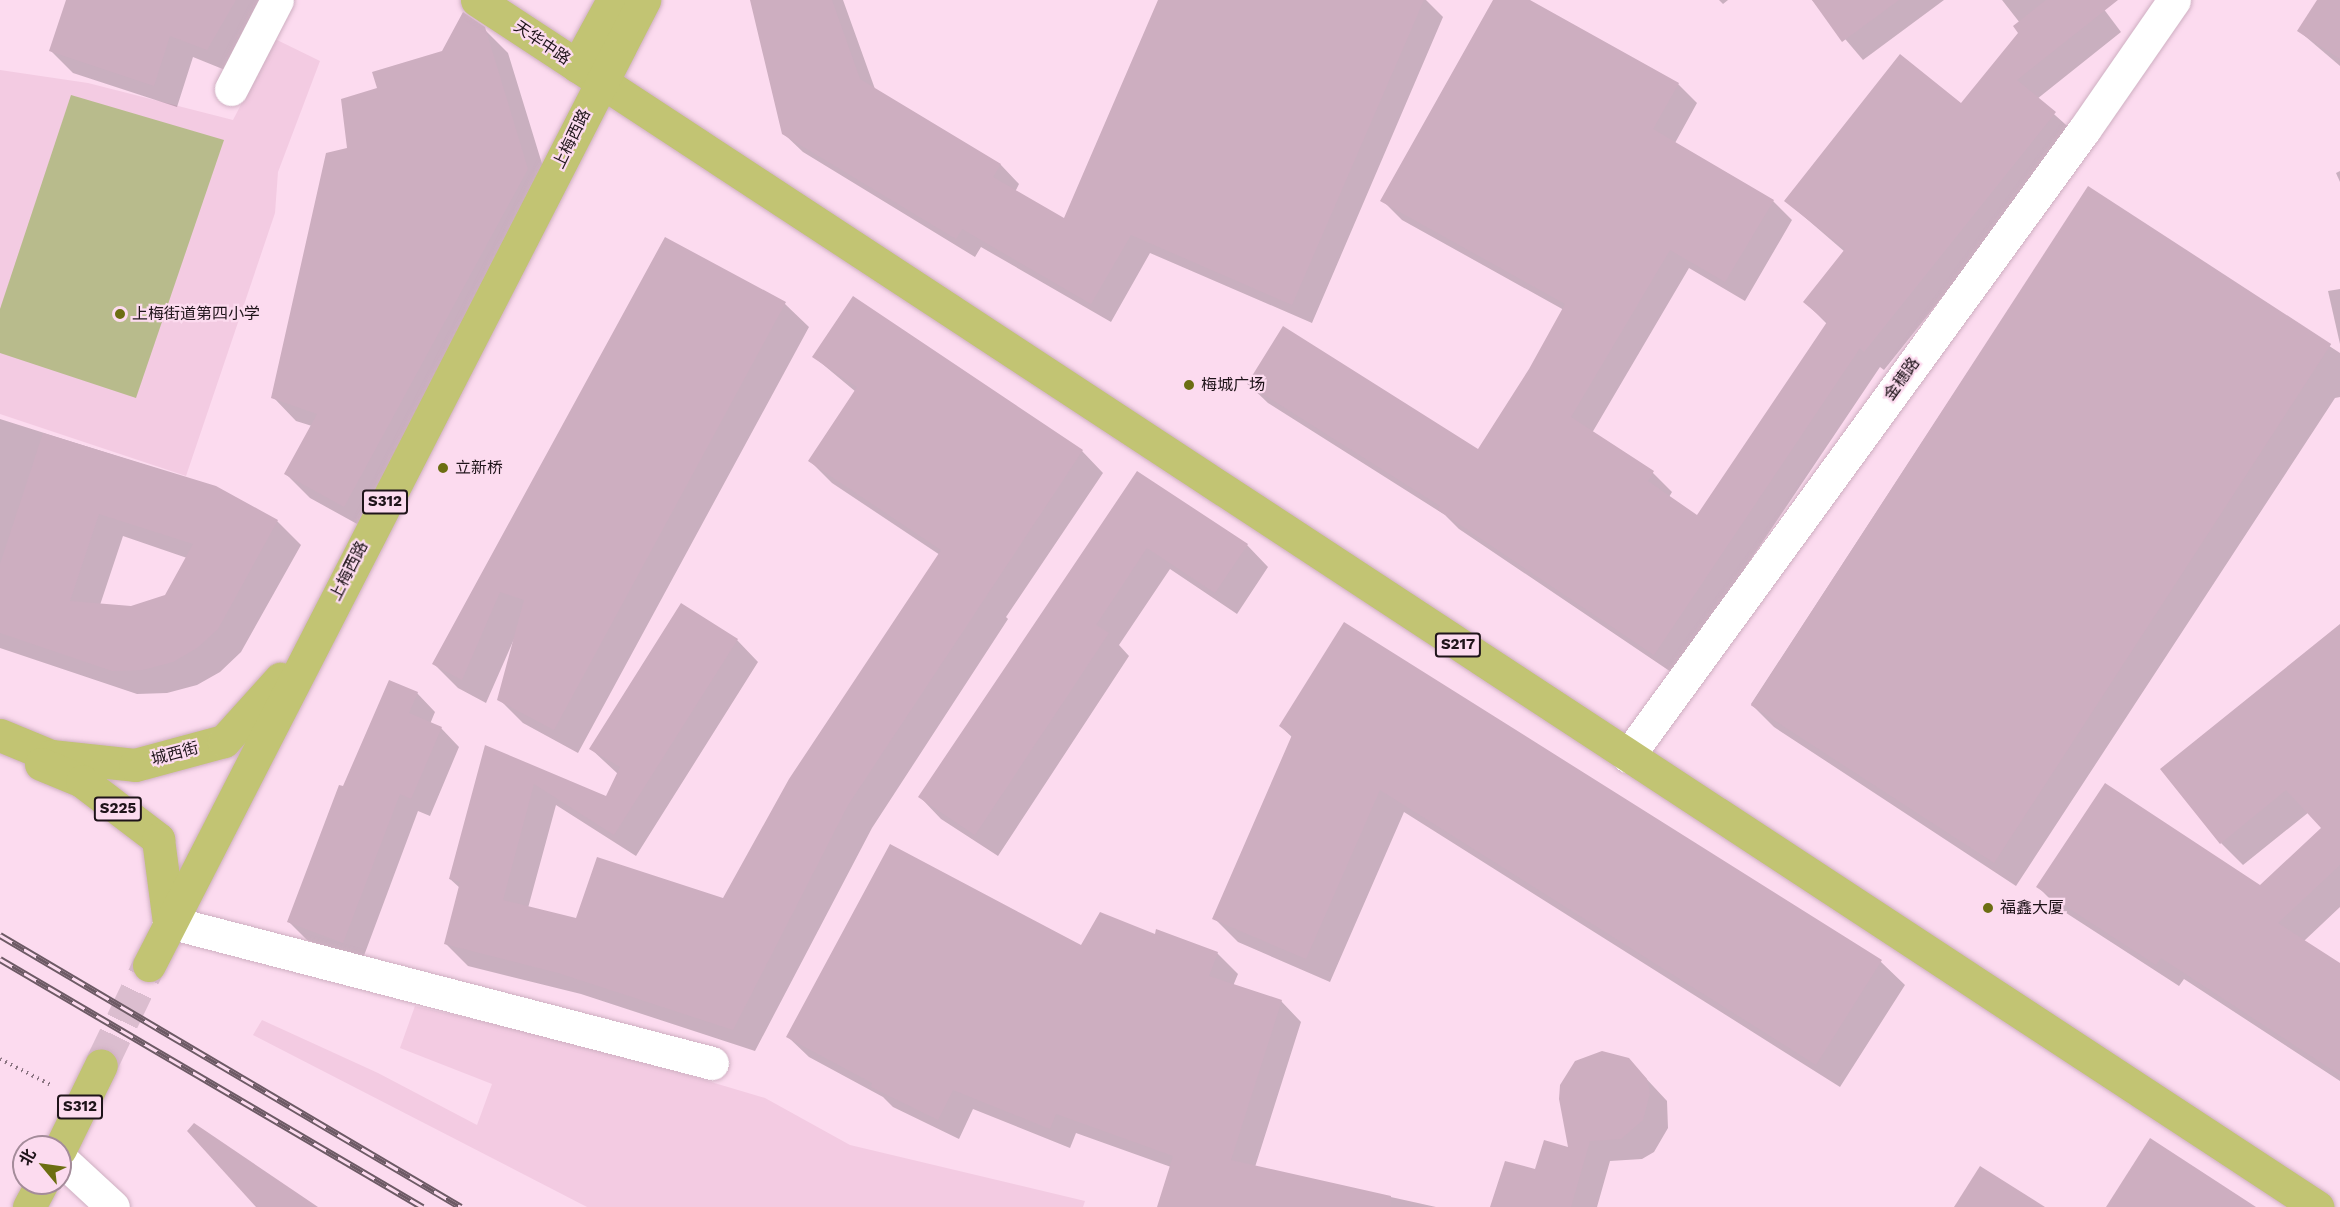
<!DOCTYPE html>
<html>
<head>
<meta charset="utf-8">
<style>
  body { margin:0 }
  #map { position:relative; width:2340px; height:1207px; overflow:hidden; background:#fcdbef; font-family:"Work Sans","Noto Sans SC",sans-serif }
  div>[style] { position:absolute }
  .built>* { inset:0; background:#f3cbe2 }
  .green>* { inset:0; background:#b8bb8c }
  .shadow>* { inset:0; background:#0003 }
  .building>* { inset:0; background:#cdaec0; transform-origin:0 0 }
  .primary-tunnel>* { height:33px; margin-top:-16.5px; transform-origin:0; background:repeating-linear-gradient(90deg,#dbbdcf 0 33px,transparent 0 49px) }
  .path>* { height:4px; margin-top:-2px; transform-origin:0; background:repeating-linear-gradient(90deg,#8a7481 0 1.5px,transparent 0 6px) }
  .roads { filter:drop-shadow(0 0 2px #ceafc1) drop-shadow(0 0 2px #ceafc1) }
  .minor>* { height:33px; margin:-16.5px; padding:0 16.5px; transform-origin:16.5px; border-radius:16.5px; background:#fff }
  .tertiary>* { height:33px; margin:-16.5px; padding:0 16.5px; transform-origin:16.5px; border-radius:16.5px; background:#fff }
  .primary>* { height:33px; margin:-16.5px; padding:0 16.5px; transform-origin:16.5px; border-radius:16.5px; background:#c2c473 }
  .rail>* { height:7px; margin-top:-3.5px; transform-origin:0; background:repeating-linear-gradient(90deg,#fcdbef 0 14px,#6d5a65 0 28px); box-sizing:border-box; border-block:2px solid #6d5a65 }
  .dots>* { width:16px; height:16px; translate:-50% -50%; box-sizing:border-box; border:3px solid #fcdbef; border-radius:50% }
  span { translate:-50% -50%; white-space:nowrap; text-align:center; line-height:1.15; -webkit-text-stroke:4.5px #fcdbef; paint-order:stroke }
  .shield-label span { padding:2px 4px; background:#fcdbef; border:2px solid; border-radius:4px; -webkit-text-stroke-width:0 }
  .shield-label { font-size:15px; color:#1f141a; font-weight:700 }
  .street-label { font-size:16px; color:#1f141a }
  .poi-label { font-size:16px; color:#1f141a }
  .left { translate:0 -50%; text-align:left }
  .north { position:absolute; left:12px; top:1135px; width:60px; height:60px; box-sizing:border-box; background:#fcdbef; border:2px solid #a48b9a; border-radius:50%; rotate:299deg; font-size:16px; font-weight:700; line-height:24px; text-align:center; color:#1f141a }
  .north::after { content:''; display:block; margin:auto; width:21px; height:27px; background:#6c6e12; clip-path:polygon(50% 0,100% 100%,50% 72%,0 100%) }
</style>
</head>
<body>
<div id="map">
  <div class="built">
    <div style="clip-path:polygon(275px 39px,320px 61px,278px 172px,275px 213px,186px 476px,0 414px,0 70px,88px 83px,233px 120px)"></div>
    <div style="clip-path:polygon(415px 1006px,590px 1046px,765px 1098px,850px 1145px,1085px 1201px,1083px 1207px,587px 1207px,253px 1035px,262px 1020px,378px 1073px,477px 1125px,492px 1084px,400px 1048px)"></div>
  </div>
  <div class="green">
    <div style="clip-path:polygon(71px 95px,224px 140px,136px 398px,0 353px,0 309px)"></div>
  </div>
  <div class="shadow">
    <div style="clip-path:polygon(67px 0,267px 0,230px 72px,193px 57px,177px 107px,73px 73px,51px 51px)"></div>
    <div style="clip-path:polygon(751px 0,843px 0,875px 89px,1001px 165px,1019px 184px,1015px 192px,1065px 221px,1160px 0,1426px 0,1443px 17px,1312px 323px,1150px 253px,1111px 322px,981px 247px,975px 257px,803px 152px,783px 133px)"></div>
    <div style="clip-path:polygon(1494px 0,1527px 0,1678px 84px,1697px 103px,1675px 143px,1773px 201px,1792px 220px,1745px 301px,1689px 268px,1592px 433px,1653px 473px,1672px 492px,1669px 497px,1698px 517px,1827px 324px,1805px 302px,1845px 252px,1786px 201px,1962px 105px,2020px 33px,2020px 23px,2002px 0,2097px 0,2121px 32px,2037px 99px,2074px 132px,1884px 370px,1880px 367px,1674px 674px,1459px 529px,1445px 515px,1268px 403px,1248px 384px,1478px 451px,1531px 370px,1564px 310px,1402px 220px,1382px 200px)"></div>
    <div style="clip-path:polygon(1719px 0,1728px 0,1723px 4px)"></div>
    <div style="clip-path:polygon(1812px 0,1944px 0,1863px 60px)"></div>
    <div style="clip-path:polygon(2319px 0,2340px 0,2340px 66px,2299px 31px)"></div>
    <div style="clip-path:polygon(484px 29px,508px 53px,551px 193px,368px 530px,310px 498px,286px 474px,312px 426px,296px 421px,273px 397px,348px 149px,379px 89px)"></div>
    <div style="clip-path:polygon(2340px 171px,2340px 182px,2336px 173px)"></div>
    <div style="clip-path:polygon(2088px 188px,2340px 353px,2340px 397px,2335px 398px,2016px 886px,1774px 727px,1751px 704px)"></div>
    <div style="clip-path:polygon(665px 239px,785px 304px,809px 327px,578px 753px,523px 723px,499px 699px,514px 639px,486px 703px,458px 688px,434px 664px)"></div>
    <div style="clip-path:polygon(2340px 289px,2340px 344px,2328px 291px)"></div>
    <div style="clip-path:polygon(814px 357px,1082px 451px,1103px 473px,1006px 617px,1008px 619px,872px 828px,755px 1051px,581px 994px,468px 966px,446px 944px,460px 888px,450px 879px,486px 747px,607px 798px,618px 774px,591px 749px,737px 640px,758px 662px,636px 856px,556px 805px,528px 908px,577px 920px,723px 900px,940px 555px,832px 483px,810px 461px,856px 392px)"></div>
    <div style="clip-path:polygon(evenodd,0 419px,215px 487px,277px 521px,301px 545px,241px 652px,220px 672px,197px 685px,167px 693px,137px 694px,0 648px,0 419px,123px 536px,187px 558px,166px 596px,131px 607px,100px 605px,123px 536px)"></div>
    <div style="clip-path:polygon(1137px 473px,1247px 545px,1268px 567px,1237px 614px,1170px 569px,1119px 645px,1129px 656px,998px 856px,941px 819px,920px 797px)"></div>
    <div style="clip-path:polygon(2340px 626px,2340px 907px,2304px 941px,2340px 965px,2340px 1081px,2184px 979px,2179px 986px,2060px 909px,2038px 887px,2260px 887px,2323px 828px,2309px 812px,2243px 865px,2221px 843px)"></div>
    <div style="clip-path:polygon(417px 693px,435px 712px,430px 724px,441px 728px,459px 747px,430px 816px,418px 811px,362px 961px,307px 940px,289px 922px,344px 788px)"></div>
    <div style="clip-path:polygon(1280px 726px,1881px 962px,1905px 985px,1840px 1087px,1404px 812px,1330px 982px,1238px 942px,1214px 918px,1293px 738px)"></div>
    <div style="clip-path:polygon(1155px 936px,1217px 953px,1238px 974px,1233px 986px,1281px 1001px,1301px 1022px,1255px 1167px,1436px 1207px,1159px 1207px,1171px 1167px,1076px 1133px,1070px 1148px,973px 1109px,959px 1139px,893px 1107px,883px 1097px,809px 1057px,788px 1037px,1081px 947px)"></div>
    <div style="clip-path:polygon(1628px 1059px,1667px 1101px,1668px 1128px,1654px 1152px,1642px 1159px,1610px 1161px,1597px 1207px,1492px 1207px,1570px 1149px)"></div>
  </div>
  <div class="building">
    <div style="clip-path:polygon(66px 0,236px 0,207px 50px,170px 36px,154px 86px,49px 51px)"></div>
    <div style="clip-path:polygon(750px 0,832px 0,860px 79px,1001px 164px,993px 177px,1064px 218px,1158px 0,1424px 0,1292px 305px,1131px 235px,1091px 304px,962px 229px,956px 239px,782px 134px)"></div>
    <div style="clip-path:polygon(1493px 0,1530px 0,1679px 83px,1653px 129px,1774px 200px,1725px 282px,1670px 250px,1571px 417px,1654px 471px,1648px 481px,1697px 515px,1827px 322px,1803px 302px,1845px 249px,1784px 201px,1900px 54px,1961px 103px,2018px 33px,2013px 26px,2046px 0,2118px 0,2017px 80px,2056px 112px,1864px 352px,1860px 348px,1654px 655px,1438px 510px,1440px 506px,1247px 384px,1283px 326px,1478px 449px,1529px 369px,1565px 304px,1380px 201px)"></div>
    <div style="clip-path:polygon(1812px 0,1899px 0,1842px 42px)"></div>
    <div style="clip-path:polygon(2317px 0,2340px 0,2340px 59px,2297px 31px)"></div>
    <div style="clip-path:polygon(463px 12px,485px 27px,528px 169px,344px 507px,284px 474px,317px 414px,271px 398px,326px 153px,347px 148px,341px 99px,377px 88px,372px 72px,442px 51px)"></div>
    <div style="left:2088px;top:186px;width:290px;height:619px;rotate:33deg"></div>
    <div style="clip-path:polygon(665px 237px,786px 302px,554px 730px,497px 700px,524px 600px,500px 592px,462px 680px,432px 664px)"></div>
    <div style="clip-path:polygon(853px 296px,1083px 450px,848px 805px,733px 1030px,558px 973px,444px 944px,460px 882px,449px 879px,485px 745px,606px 796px,620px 767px,589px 749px,681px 603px,738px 639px,614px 835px,534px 784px,503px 900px,576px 918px,597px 857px,723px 898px,789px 779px,941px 550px,808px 461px,857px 387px,812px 357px)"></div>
    <div style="clip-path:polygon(evenodd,43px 433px,216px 486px,278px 520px,218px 629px,197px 648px,173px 662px,143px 670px,112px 671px,0 633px,0 564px,43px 433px,99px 514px,193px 544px,165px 595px,131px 606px,70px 601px,99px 514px)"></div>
    <div style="clip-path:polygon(1137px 471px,1248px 544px,1215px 593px,1147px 548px,1096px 625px,1109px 633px,975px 835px,918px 797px)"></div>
    <div style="clip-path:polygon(1344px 622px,1882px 960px,1816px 1065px,1380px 790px,1306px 959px,1212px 919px,1292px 735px,1279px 726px)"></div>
    <div style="clip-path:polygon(2340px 624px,2340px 865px,2278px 923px,2340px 963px,2340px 1075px,2161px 958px,2156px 965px,2036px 887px,2105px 783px,2260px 885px,2321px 828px,2286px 790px,2220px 844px,2160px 769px)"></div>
    <div style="clip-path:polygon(389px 680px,418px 692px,409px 713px,442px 727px,411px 799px,400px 794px,343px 943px,287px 922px,339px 785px,343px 786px)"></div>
    <div style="clip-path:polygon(890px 844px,1081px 945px,1100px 912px,1155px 934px,1156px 929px,1218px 952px,1209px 976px,1282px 1000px,1231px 1160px,1391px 1196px,1390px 1207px,1157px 1207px,1173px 1156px,1056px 1114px,1050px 1129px,953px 1090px,938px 1120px,871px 1087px,872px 1083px,786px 1037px)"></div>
    <div style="clip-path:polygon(1602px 1051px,1629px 1058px,1647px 1079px,1650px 1093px,1643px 1120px,1621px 1139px,1590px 1141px,1571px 1207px,1490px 1207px,1505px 1161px,1535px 1169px,1544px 1140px,1568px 1147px,1559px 1099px,1560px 1085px,1575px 1061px)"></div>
    <div style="clip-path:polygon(194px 1123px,318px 1207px,256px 1207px,187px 1131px)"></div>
    <div style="clip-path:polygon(2150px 1138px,2256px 1207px,2106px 1207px)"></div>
    <div style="clip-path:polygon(1980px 1166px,2045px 1207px,1954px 1207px)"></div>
  </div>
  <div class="primary-tunnel">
    <div style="left:101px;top:1065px;width:111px;rotate:-64.4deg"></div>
  </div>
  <div class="path">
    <div style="left:0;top:1059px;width:59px;rotate:27deg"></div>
  </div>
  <div class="roads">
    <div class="minor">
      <div style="left:231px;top:89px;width:100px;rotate:-62.7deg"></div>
      <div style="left:1628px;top:756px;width:774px;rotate:-53.93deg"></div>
      <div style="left:2084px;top:130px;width:158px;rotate:-55.3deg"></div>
      <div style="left:169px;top:922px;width:561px;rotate:14.56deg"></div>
    </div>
    <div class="tertiary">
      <div style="left:60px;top:1158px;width:72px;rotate:42.8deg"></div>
    </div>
    <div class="primary">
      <div style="left:477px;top:0;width:2201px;rotate:33.26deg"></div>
      <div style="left:577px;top:66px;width:75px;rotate:-61.4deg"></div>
      <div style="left:0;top:735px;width:55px;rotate:22.4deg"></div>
      <div style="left:51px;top:756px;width:84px;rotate:6.1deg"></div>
      <div style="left:135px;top:765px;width:92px;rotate:-15.1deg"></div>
      <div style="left:224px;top:741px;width:84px;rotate:-47.9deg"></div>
      <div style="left:41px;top:764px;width:44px;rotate:22.5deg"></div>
      <div style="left:82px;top:781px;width:96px;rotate:37.3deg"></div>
      <div style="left:158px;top:839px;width:84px;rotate:82.5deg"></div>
      <div style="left:149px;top:965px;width:1085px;rotate:-62.84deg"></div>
      <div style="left:60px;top:1149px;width:93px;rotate:-64deg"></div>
      <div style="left:29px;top:1207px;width:27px;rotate:-62deg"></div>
    </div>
  </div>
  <div class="rail">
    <div style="left:0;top:935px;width:535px;rotate:30.54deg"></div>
    <div style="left:0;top:959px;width:490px;rotate:30.4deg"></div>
  </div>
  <div class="dots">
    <div style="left:120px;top:314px;background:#6c6e12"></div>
    <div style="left:1189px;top:385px;background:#6c6e12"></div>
    <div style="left:443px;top:468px;background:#6c6e12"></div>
    <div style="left:1988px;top:908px;background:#6c6e12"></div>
  </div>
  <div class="shield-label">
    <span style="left:385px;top:502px">S312</span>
    <span style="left:1458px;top:645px">S217</span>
    <span style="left:118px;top:809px">S225</span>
    <span style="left:80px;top:1107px">S312</span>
  </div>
  <div class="street-label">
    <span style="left:542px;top:43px;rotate:34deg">天华中路</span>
    <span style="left:572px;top:139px;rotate:-64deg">上梅西路</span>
    <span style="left:1902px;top:379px;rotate:-54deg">金穗路</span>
    <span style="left:349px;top:571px;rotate:-63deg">上梅西路</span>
    <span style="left:175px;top:754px;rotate:-15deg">城西街</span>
  </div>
  <div class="poi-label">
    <span class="left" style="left:132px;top:314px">上梅街道第四小学</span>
    <span class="left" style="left:1201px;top:385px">梅城广场</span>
    <span class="left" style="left:455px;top:468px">立新桥</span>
    <span class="left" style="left:2000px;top:908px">福鑫大厦</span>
  </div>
  <div class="north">北</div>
</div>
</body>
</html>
